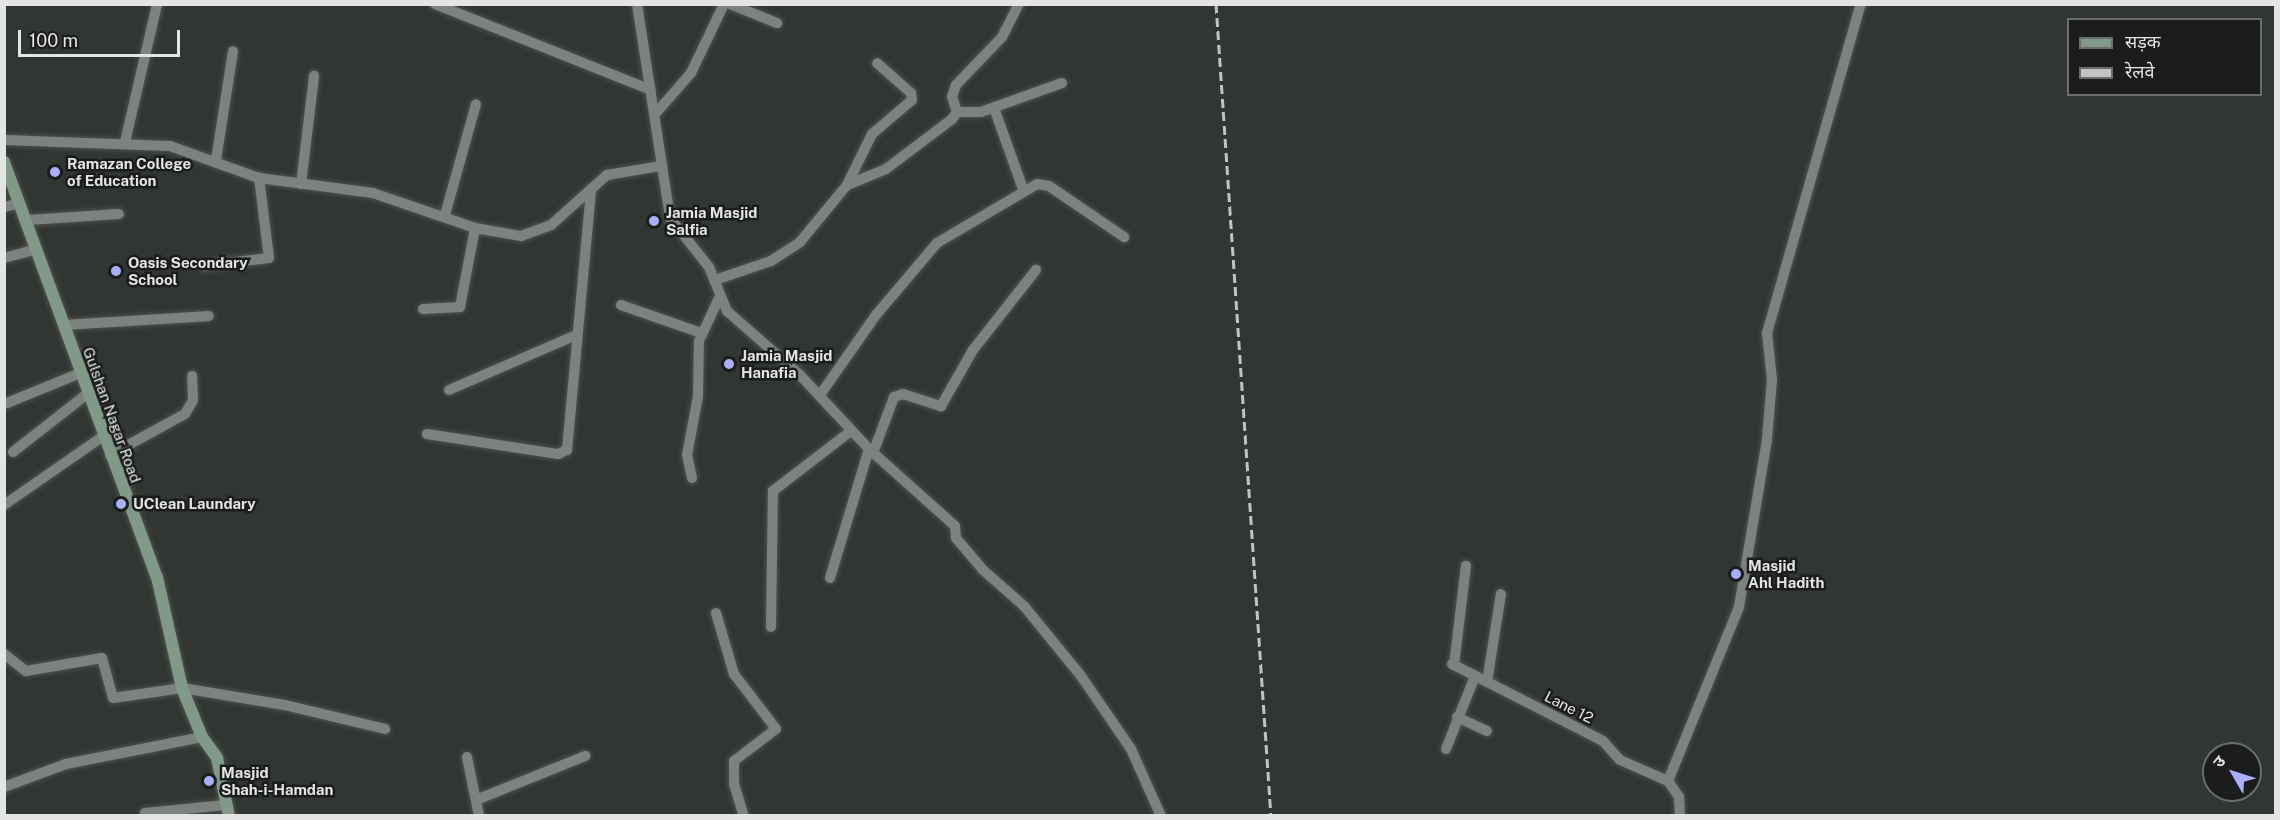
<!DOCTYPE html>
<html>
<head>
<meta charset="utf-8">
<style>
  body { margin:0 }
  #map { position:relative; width:2280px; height:820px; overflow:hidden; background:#323633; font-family:"Public Sans","Noto Sans Devanagari",sans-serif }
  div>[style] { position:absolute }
  .roads { filter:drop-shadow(0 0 2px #4e524f) drop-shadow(0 0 2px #4e524f) }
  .street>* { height:10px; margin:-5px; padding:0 5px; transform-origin:5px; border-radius:5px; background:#7d827e }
  .secondary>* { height:12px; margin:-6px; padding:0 6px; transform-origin:6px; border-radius:6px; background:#809988 }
  .rail>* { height:3px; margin-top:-1.5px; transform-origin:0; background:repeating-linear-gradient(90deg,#c0c3c1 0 9px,transparent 0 13.5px) }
  .dots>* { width:16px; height:16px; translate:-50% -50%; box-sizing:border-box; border:3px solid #1b1d1c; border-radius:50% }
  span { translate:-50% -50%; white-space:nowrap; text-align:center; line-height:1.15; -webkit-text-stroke:5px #1b1d1c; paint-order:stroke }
  .poi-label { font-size:15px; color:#e2e5e3; font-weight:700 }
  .left { translate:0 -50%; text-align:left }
  .street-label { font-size:15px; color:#e2e5e3 }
  .frame { position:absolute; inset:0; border:6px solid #e2e5e3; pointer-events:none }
  .legend { position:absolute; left:2067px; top:18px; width:195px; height:78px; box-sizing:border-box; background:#1b1d1c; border:2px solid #6b6d6c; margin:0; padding:8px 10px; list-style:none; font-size:18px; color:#e2e5e3 }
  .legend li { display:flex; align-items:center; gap:12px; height:30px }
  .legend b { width:30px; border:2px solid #6b6d6c }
  .north { position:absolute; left:2202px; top:742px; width:60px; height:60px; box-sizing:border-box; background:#1b1d1c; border:2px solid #6b6d6c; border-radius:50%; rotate:309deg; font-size:16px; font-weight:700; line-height:24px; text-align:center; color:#e2e5e3 }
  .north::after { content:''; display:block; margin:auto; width:21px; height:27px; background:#a8b0fc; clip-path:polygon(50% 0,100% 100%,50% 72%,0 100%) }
  .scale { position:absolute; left:18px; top:30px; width:162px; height:27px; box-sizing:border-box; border:3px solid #e2e5e3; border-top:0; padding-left:8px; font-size:18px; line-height:21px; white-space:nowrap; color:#e2e5e3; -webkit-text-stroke:4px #1b1d1c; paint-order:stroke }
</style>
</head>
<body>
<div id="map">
  <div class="roads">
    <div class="street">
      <div style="left:435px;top:4px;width:232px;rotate:21.7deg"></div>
      <div style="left:637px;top:4px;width:217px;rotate:81.2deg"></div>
      <div style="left:670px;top:218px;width:63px;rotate:51.5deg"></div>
      <div style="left:709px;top:267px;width:48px;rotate:67.8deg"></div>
      <div style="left:727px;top:311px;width:97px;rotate:41.2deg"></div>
      <div style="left:800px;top:375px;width:101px;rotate:47deg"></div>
      <div style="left:869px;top:449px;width:115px;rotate:41.8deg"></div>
      <div style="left:955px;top:526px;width:12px;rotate:85deg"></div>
      <div style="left:956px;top:538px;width:42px;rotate:49.8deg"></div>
      <div style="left:983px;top:570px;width:55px;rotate:41.3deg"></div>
      <div style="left:1024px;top:606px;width:90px;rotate:50.8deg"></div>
      <div style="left:1081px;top:676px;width:88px;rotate:55.6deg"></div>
      <div style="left:1131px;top:749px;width:73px;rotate:65.9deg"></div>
      <div style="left:730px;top:4px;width:51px;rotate:22deg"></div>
      <div style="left:994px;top:108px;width:89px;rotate:70.3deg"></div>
      <div style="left:957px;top:112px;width:24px"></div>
      <div style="left:981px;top:112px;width:86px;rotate:-19.7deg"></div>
      <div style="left:655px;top:114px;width:55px;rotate:-48.7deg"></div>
      <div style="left:691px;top:73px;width:76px;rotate:-64.4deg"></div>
      <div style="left:4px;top:140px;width:166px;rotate:2.1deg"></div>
      <div style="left:170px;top:146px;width:95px;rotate:19.8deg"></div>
      <div style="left:259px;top:178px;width:115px;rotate:7.5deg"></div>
      <div style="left:373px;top:193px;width:108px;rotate:18.9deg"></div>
      <div style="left:475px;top:228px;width:47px;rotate:9.9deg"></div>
      <div style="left:521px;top:236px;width:32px;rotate:-20deg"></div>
      <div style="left:551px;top:225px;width:75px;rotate:-41.8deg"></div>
      <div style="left:607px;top:175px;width:55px;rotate:-9.5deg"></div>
      <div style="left:125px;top:142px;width:142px;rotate:-76.9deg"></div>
      <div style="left:216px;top:160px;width:110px;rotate:-81.1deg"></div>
      <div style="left:301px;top:184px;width:109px;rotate:-83.1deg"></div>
      <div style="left:847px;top:185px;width:42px;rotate:-22.3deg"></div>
      <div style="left:886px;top:169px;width:83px;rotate:-37.1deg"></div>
      <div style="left:952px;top:119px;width:9px;rotate:-54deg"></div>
      <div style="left:957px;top:112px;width:16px;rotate:-108deg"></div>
      <div style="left:952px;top:97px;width:13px;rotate:-72deg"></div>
      <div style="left:956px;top:85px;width:66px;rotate:-46.2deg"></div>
      <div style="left:1002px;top:37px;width:37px;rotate:-63deg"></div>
      <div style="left:4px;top:207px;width:16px;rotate:-14deg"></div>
      <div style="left:445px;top:215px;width:115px;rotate:-74.4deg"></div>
      <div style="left:28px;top:220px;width:91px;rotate:-3.8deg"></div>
      <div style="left:4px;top:258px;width:34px;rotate:-15deg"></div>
      <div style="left:204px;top:266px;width:65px;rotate:-7deg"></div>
      <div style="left:269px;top:258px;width:81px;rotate:-97.1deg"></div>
      <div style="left:715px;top:280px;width:59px;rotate:-18.7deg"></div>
      <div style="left:771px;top:261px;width:35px;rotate:-33deg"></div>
      <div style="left:800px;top:242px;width:74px;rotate:-50.5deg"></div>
      <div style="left:847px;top:185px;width:57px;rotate:-63.9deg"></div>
      <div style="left:872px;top:134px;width:52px;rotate:-40.4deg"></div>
      <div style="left:912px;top:100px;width:7px;rotate:-98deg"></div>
      <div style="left:911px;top:93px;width:45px;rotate:-138.6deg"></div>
      <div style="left:621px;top:305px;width:85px;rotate:19.3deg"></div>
      <div style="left:423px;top:309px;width:37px;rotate:-3deg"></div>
      <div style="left:460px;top:307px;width:80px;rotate:-79.2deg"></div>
      <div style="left:65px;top:325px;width:144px;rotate:-3.6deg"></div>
      <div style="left:449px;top:390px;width:136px;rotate:-23.4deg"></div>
      <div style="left:820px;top:395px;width:98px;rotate:-55deg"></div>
      <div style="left:876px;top:315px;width:94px;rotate:-49.7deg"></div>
      <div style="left:937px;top:243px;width:116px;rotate:-30.5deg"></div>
      <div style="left:1037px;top:184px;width:12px;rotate:9deg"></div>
      <div style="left:1049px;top:186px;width:91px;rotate:34.2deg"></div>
      <div style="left:7px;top:403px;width:79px;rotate:-22.3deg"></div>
      <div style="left:427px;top:434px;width:133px;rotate:8.7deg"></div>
      <div style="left:558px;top:454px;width:10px;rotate:-24deg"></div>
      <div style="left:567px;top:450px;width:262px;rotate:-84.7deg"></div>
      <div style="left:13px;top:452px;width:94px;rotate:-38.1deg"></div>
      <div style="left:873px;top:453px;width:60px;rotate:-69.4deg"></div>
      <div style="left:894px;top:397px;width:9px;rotate:-18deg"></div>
      <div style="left:903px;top:394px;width:40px;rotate:18deg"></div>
      <div style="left:941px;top:406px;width:64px;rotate:-60.3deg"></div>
      <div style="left:973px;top:350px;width:102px;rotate:-51.8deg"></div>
      <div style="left:110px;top:455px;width:85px;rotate:-28.7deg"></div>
      <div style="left:185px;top:414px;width:16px;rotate:-60deg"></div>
      <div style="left:193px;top:400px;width:24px;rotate:-92deg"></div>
      <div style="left:692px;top:478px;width:24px;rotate:-102deg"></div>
      <div style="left:687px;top:455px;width:60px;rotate:-79.4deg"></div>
      <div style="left:698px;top:396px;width:55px;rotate:-89deg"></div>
      <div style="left:699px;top:341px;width:47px;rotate:-65.1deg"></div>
      <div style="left:4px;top:505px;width:119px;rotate:-34.8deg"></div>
      <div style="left:830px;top:578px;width:135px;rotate:-73.2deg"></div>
      <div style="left:716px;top:613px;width:64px;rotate:73.6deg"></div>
      <div style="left:734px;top:674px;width:69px;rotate:52.6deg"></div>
      <div style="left:776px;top:729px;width:53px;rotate:142.7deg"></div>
      <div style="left:734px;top:761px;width:23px;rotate:90deg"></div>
      <div style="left:734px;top:784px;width:34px;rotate:73deg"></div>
      <div style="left:771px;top:627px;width:136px;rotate:-89.2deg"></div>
      <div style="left:773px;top:491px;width:98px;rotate:-37.6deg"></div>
      <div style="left:4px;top:654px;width:28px;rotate:38deg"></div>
      <div style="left:26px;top:671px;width:77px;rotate:-9.7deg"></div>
      <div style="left:102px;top:658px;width:41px;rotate:74.6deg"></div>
      <div style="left:113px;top:698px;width:70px;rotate:-8.2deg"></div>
      <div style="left:182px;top:688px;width:104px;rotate:9.4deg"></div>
      <div style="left:285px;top:705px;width:103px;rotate:13.5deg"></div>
      <div style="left:1452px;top:664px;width:169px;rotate:27deg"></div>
      <div style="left:1603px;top:741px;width:25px;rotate:48deg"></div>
      <div style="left:1620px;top:760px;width:52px;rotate:23.6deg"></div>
      <div style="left:1668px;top:781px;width:19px;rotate:55deg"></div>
      <div style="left:1679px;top:797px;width:19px;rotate:87deg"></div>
      <div style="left:1454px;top:665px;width:100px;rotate:-83.1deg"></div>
      <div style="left:1487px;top:682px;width:89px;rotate:-81deg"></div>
      <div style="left:1457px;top:717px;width:33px;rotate:25deg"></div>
      <div style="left:1446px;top:749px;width:79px;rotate:-68.3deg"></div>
      <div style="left:467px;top:757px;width:60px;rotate:78.5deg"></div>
      <div style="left:1668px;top:781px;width:188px;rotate:-67.8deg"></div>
      <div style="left:1739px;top:607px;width:170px;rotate:-80.5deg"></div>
      <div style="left:1767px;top:439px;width:59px;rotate:-85.2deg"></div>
      <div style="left:1772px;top:380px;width:47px;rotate:-96.1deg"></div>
      <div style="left:1767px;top:333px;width:342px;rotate:-74.1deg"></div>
      <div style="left:4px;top:787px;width:66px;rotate:-20.4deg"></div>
      <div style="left:66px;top:764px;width:139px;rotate:-11.2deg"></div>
      <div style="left:476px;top:800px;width:118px;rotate:-22deg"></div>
      <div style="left:145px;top:813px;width:81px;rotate:-5.6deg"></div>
    </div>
    <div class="secondary">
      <div style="left:4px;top:162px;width:442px;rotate:69.8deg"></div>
      <div style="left:157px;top:577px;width:114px;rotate:77.3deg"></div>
      <div style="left:182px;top:688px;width:53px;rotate:67.8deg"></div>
      <div style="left:202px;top:737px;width:26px;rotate:54deg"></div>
      <div style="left:217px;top:758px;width:59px;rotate:78.3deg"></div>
    </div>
  </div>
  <div class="rail">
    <div style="left:1216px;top:4px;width:814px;rotate:86.13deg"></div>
  </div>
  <div class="dots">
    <div style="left:55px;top:172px;background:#a8b0fc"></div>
    <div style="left:654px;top:221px;background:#a8b0fc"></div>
    <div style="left:116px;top:271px;background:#a8b0fc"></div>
    <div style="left:729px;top:364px;background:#a8b0fc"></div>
    <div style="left:121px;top:504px;background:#a8b0fc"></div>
    <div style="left:1736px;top:574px;background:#a8b0fc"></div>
    <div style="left:209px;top:781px;background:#a8b0fc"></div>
  </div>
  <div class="poi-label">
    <span class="left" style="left:67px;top:172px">Ramazan College<br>of Education</span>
    <span class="left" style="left:666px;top:221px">Jamia Masjid<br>Salfia</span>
    <span class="left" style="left:128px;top:271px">Oasis Secondary<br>School</span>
    <span class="left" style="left:741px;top:364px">Jamia Masjid<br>Hanafia</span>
    <span class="left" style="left:133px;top:504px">UClean Laundary</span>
    <span class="left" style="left:1748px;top:574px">Masjid<br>Ahl Hadith</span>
    <span class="left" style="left:221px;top:781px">Masjid<br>Shah-i-Hamdan</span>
  </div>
  <div class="street-label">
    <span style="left:112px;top:415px;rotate:70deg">Gulshan Nagar Road</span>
    <span style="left:1569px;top:707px;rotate:27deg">Lane 12</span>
  </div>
  <div class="frame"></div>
  <ul class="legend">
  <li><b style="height:8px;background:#809988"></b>सड़क</li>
  <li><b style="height:8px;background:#c0c3c1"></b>रेलवे</li>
  </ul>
  <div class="north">उ</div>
  <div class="scale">100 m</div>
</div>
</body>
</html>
